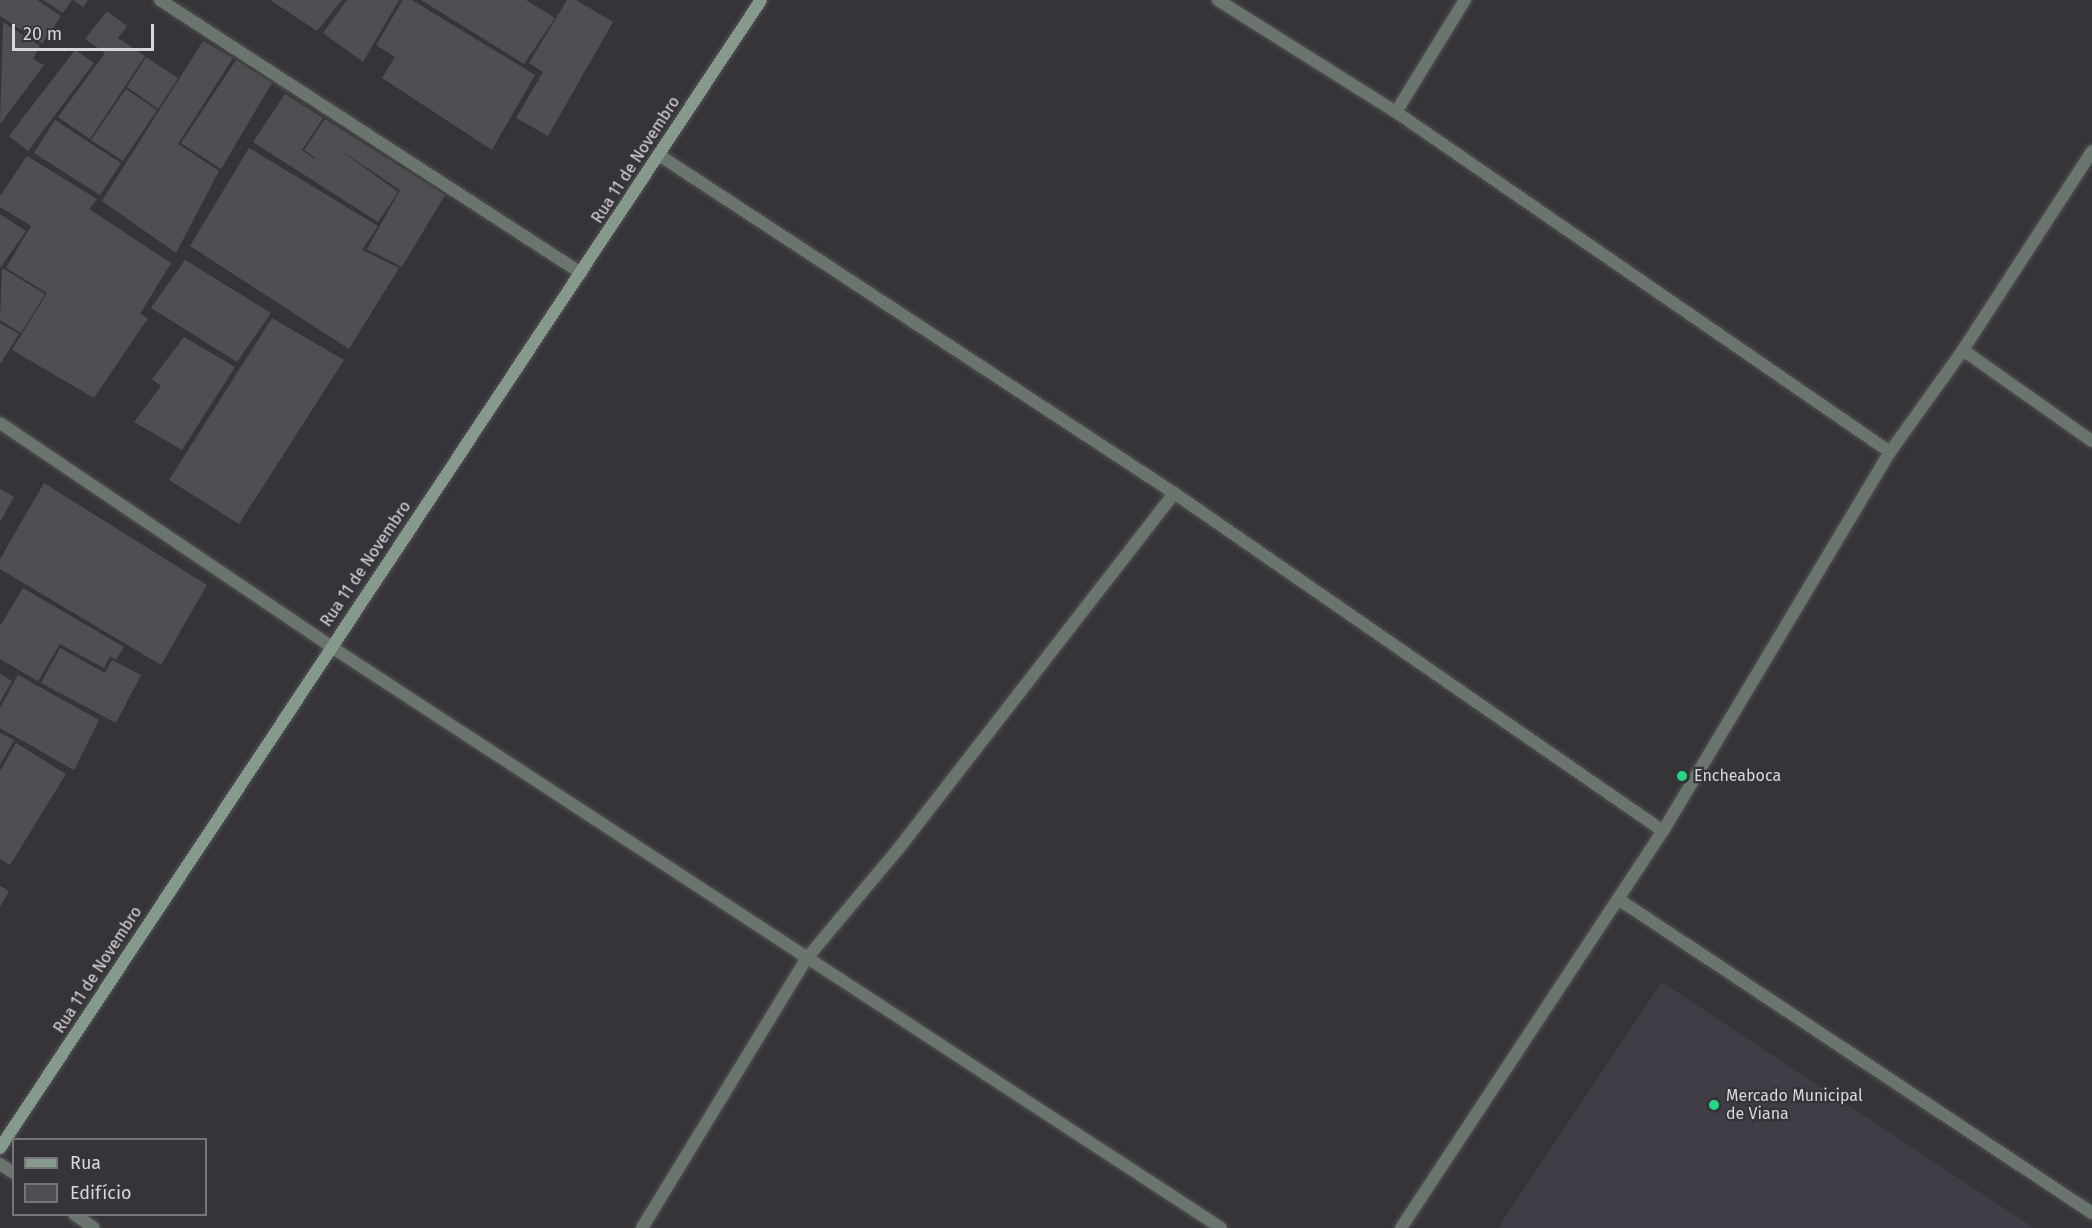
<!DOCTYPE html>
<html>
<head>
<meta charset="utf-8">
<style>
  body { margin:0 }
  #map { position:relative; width:2092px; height:1228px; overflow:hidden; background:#363438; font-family:"Fira Sans",sans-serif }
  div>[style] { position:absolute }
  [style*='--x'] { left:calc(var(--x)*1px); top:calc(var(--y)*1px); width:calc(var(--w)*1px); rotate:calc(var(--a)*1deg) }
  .built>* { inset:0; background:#413d46 }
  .building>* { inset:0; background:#4f4e52 }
  .roads { filter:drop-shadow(0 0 2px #535155) drop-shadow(0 0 2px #535155) }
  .street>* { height:12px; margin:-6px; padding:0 6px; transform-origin:6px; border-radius:6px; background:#69756d }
  .secondary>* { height:12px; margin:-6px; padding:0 6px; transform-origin:6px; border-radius:6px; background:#85998c }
  .dots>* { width:16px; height:16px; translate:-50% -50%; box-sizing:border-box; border:3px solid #363438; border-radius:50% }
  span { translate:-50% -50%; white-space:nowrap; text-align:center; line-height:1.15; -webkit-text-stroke:4.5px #363438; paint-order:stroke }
  .street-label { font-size:16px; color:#d8d7da }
  .poi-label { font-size:16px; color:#d8d7da }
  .left { translate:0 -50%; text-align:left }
  .legend { position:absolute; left:12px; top:1138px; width:195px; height:78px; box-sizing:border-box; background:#363438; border:2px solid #777579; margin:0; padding:8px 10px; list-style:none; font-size:18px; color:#d8d7da }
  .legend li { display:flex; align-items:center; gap:12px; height:30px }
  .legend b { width:30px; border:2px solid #777579 }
  .scale { position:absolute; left:12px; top:24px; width:142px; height:27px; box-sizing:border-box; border:3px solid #d8d7da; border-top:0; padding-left:8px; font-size:18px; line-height:21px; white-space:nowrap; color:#d8d7da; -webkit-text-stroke:4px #363438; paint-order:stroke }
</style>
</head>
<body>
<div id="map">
  <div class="built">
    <i style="clip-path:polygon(1662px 982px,2034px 1228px,1498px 1228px)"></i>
  </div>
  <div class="building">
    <i style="clip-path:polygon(0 0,37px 0,61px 16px,42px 44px,0 16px)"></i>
    <i style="clip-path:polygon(43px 0,72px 0,63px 13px)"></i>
    <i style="clip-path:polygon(73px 0,88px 0,83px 7px)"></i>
    <i style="clip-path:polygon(270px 0,342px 0,317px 31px)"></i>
    <i style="clip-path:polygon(347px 0,399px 0,363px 62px,323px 33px)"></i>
    <i style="clip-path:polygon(403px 0,412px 0,535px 75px,492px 150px,382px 78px,395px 57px,376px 45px)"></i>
    <i style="clip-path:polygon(421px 0,526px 0,555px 18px,524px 64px)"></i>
    <i style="clip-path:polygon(567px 0,576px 0,613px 22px,548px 136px,516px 118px,543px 72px,529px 63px)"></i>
    <i style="clip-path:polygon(107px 11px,127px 26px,118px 38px,145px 56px,90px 139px,58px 117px,105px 53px,85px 39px)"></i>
    <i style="clip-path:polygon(3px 22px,40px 46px,33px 59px,44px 65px,0 124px)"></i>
    <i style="clip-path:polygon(203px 41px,233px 58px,178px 144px,219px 171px,176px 253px,102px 201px)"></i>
    <i style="clip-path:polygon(75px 50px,94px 63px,28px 151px,9px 136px)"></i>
    <i style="clip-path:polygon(146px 57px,178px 78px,158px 109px,127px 87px)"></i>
    <i style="clip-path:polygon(236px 60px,272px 83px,221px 169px,181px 143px)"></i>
    <i style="clip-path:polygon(126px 89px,157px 110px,123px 161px,91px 140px)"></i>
    <i style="clip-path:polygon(285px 94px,323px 118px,302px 150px,314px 159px,312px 162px,326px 141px,315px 158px,304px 150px,325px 119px,445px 195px,402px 267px,367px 249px,400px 190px,336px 147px,398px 192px,378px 222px,253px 142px)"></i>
    <i style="clip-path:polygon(55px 120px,121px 163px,100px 195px,34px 153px)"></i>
    <i style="clip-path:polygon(249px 148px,378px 226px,362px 250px,399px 268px,349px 349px,190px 246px)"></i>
    <i style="clip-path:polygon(27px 156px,97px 199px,89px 209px,171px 263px,140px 314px,148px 318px,94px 398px,12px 350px,47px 293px,6px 268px,31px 226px,0 207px,0 196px)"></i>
    <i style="clip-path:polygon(0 214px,26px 231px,0 268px)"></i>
    <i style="clip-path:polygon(185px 260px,271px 313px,237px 362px,151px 308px)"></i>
    <i style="clip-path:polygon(2px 268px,45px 294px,21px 333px,0 320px)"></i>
    <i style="clip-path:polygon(272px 318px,344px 360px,239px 524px,169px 480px)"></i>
    <i style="clip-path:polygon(0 323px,19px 334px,0 364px)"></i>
    <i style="clip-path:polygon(184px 337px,235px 367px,182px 450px,134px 422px,161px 386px,152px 379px)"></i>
    <i style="clip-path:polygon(44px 483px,207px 585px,161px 665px,0 569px,0 559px)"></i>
    <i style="clip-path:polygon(0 489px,14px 497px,0 522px)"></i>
    <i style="clip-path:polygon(23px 588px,124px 647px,116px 660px,110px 656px,104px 668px,60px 644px,38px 681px,0 659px,0 626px)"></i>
    <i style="clip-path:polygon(60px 648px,105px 673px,112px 660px,141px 675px,116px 723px,41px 683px)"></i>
    <i style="clip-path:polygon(0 674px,12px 681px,0 702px)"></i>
    <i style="clip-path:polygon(18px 675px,99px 720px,74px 770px,0 728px,0 708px)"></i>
    <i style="clip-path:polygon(0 733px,14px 740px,0 765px)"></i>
    <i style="clip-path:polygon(16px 743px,66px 774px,10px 865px,0 859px,0 771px)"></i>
    <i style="clip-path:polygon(0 886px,9px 891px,0 907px)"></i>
  </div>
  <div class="roads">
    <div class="street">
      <i style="--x:160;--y:0;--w:502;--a:32.96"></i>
      <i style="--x:1218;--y:0;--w:210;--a:32.2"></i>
      <i style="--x:1396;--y:112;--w:600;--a:34.54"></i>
      <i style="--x:1396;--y:112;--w:132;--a:-58.4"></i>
      <i style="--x:659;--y:155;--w:616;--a:33.28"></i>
      <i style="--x:1174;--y:493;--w:594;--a:34.65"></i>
      <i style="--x:1963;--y:350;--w:158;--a:35.2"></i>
      <i style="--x:0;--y:423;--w:398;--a:34"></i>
      <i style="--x:330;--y:646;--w:1064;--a:33.15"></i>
      <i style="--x:1618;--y:899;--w:569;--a:33.52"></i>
      <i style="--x:0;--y:1164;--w:17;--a:33"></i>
      <i style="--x:74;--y:1214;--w:24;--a:35"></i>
      <i style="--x:642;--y:1228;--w:316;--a:-58.6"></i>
      <i style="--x:807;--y:958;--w:143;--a:-50.1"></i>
      <i style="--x:899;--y:848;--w:449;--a:-52.2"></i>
      <i style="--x:1401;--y:1228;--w:476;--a:-56.6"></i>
      <i style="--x:1663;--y:831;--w:442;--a:-59.1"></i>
      <i style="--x:1890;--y:452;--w:125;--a:-54.4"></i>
      <i style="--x:1963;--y:350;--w:237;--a:-57"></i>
    </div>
    <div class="secondary">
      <i style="--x:0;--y:1148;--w:1377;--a:-56.46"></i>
    </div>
  </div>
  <div class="dots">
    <i style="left:1682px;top:776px;background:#24d886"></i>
    <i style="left:1714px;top:1105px;background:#24d886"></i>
  </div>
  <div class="street-label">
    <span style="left:636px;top:160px;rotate:-57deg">Rua 11 de Novembro</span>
    <span style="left:366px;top:564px;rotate:-56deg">Rua 11 de Novembro</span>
    <span style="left:98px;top:970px;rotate:-57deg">Rua 11 de Novembro</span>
  </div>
  <div class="poi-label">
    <span class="left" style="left:1694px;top:776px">Encheaboca</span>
    <span class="left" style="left:1726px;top:1105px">Mercado Municipal<br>de Viana</span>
  </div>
  <ul class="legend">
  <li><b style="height:8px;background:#85998c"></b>Rua</li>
  <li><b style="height:16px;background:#4f4e52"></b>Edifício</li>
  </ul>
  <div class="scale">20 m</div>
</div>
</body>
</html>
